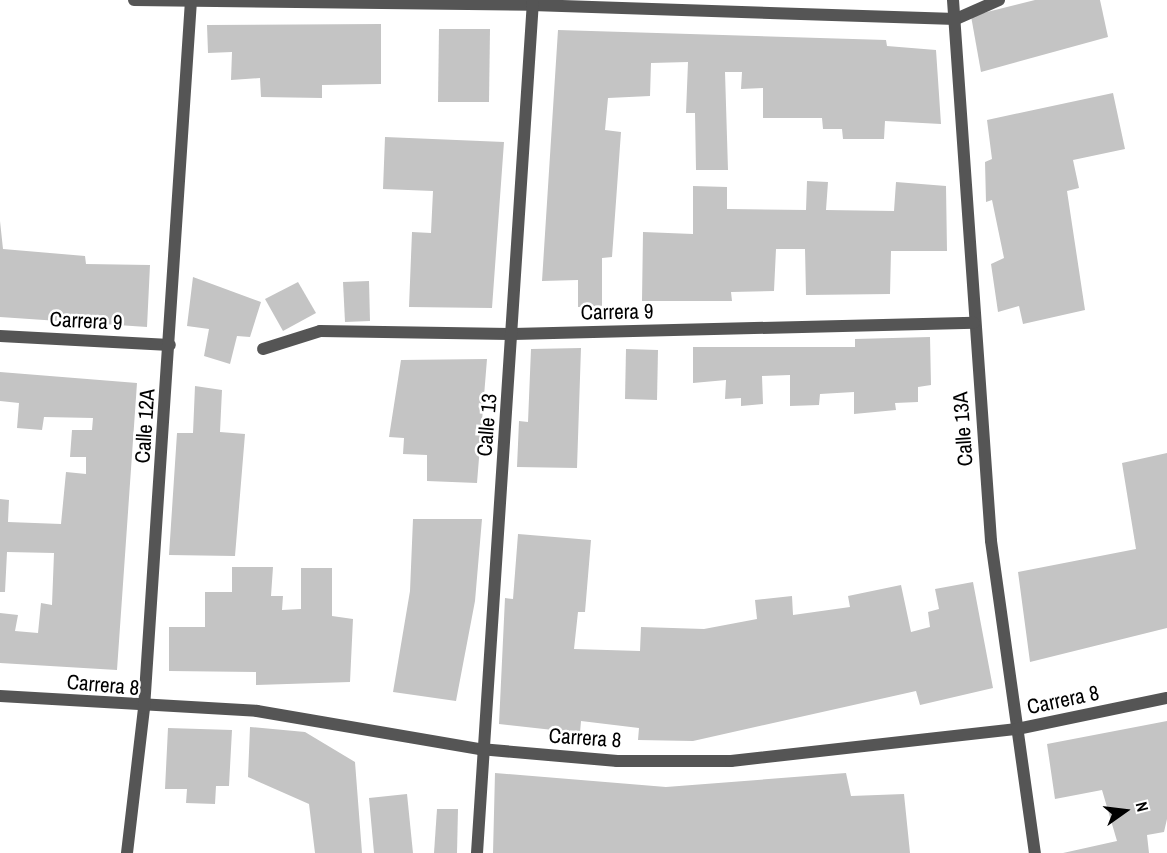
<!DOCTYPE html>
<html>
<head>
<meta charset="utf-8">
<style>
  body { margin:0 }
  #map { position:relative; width:1167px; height:853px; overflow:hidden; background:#fff; font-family:"Archivo Narrow",sans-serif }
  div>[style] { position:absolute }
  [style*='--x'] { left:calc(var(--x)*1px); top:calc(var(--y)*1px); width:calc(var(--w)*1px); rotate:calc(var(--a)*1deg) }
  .building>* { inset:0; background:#c4c4c4 }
  .street>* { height:12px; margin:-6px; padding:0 6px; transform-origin:6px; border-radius:6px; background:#555 }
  span { translate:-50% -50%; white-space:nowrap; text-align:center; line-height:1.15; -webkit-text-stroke:5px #fff; paint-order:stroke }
  .street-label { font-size:21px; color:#000 }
  .north { position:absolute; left:1095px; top:781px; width:60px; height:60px; -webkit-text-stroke:4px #fff; paint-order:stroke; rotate:76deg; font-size:16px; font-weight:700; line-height:24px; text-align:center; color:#000 }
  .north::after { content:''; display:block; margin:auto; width:21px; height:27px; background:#000; clip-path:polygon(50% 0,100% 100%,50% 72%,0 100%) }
</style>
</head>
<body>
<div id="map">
  <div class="building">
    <i style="clip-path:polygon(1035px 0,1100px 0,1108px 37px,981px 72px,971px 16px)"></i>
    <i style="clip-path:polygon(381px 24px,381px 84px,322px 85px,322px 98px,261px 97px,260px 78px,231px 80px,232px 52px,208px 53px,207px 25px)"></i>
    <i style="clip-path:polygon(439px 29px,490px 29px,489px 102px,438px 102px)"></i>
    <i style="clip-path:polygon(558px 30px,886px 40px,887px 46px,936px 50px,941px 124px,885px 121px,884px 139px,843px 139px,842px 129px,823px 129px,822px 118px,763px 118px,763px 88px,741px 89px,742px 72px,725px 72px,728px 170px,696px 170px,695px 113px,686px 113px,688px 62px,651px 63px,650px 96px,608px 98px,605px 130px,621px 132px,612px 257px,602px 258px,602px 306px,578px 307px,578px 280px,542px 281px)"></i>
    <i style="clip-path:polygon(1113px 93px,1125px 149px,1073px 160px,1079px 188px,1067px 191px,1085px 310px,1023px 324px,1019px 306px,998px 312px,991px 264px,1004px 258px,992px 200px,986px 202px,985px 162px,992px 159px,987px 120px)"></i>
    <i style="clip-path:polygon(385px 137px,504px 142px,492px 308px,409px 307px,412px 232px,431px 233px,433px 191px,383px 189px)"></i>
    <i style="clip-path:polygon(807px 181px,828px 182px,826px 210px,894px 211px,896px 182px,946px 186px,947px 251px,891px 251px,890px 294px,806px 295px,805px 249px,776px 249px,774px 291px,731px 292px,732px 301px,642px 301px,643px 232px,693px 234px,693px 186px,727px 187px,727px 209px,806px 210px)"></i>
    <i style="clip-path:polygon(0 221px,3px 249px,85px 256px,86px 264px,150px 265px,147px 327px,0 317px)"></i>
    <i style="clip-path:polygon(193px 277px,261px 302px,250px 337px,237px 336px,230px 364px,204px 356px,209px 329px,187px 326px)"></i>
    <i style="clip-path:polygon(369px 281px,370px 321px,345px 322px,343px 282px)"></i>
    <i style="clip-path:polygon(298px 282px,316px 313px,283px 331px,265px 299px)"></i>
    <i style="clip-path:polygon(930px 337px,931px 385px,918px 387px,918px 402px,895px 403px,896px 410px,854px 414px,854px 392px,820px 394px,819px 405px,790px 406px,790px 375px,762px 376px,763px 404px,741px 406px,741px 398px,725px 399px,726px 380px,693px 383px,693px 347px,855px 347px,855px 339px)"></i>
    <i style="clip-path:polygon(581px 348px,577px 468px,517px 467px,519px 421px,528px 422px,531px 349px)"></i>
    <i style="clip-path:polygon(626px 349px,658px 350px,657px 400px,625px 399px)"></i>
    <i style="clip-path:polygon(487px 359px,477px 483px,427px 481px,427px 455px,403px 454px,404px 438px,389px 437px,401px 360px)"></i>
    <i style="clip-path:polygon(0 372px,137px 383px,117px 670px,0 663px,0 613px,18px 615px,15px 631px,38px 633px,41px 603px,52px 605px,54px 553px,7px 552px,5px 592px,0 592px,0 499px,9px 500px,8px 522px,61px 524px,66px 472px,86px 474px,86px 457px,70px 457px,72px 430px,92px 430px,93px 418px,44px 417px,42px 430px,17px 428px,19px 403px,0 401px)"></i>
    <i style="clip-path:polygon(195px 386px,222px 390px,220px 432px,245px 434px,235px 556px,169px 555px,177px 433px,193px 433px)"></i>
    <i style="clip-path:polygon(1167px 453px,1167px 628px,1030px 662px,1018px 572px,1136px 549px,1122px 463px)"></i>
    <i style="clip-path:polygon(413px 519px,482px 519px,475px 601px,456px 701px,393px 692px,410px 591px)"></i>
    <i style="clip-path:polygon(518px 534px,591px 540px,585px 612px,578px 612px,574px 649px,640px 651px,641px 627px,704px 629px,757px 619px,755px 600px,792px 596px,793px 615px,850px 607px,848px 596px,901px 585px,911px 632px,930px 627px,928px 612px,939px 609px,935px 589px,973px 582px,993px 688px,920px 705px,916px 691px,693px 741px,638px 740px,639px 728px,581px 721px,580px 733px,499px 724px,505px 598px,513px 599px)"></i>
    <i style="clip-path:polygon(232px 567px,273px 567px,271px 596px,283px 596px,282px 610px,301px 609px,301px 568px,332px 568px,332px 616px,353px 619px,350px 682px,256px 685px,256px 672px,169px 671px,169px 627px,205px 627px,205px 592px,232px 592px)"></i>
    <i style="clip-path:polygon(1167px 721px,1167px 819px,1164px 832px,1147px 835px,1149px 853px,1063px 853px,1117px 841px,1102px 790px,1055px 799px,1047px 744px)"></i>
    <i style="clip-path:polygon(250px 727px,305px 732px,355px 762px,362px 853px,315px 853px,309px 804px,248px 777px)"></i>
    <i style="clip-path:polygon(168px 728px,232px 730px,229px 786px,216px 786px,215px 804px,186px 803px,187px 789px,165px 789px)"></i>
    <i style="clip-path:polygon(495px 773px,666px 787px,846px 773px,851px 796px,904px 794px,910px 853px,493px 853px)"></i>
    <i style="clip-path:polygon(407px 794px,413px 853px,374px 853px,369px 798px)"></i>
    <i style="clip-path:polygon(437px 809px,458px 809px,457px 853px,434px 853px)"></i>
  </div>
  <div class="street">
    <i style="--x:134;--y:0;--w:398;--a:0.7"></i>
    <i style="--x:532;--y:5;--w:424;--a:1.9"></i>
    <i style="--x:956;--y:19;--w:47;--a:-23.8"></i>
    <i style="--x:953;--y:0;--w:542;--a:85.98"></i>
    <i style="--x:991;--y:541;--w:315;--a:82"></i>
    <i style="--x:0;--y:336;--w:170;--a:3"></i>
    <i style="--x:263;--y:349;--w:60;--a:-17.5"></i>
    <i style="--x:320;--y:331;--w:193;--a:0.9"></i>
    <i style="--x:513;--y:334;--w:461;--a:-1.4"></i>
    <i style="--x:0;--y:696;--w:257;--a:3.3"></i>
    <i style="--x:257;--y:711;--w:226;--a:9.7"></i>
    <i style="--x:480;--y:749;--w:138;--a:5"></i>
    <i style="--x:617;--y:761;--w:114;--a:0"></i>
    <i style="--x:731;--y:761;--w:288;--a:-6.4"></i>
    <i style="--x:1017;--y:729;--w:153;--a:-11.7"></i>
    <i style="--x:127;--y:853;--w:146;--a:-83.3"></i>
    <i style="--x:144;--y:708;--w:710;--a:-86.2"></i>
    <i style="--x:477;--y:853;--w:855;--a:-86.24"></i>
  </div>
  <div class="street-label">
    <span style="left:617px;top:312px;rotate:-1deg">Carrera 9</span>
    <span style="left:86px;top:321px;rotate:3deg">Carrera 9</span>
    <span style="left:487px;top:425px;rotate:-85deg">Calle 13</span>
    <span style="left:145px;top:426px;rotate:-86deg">Calle 12A</span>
    <span style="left:963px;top:429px;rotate:-94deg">Calle 13A</span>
    <span style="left:103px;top:685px;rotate:5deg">Carrera 8</span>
    <span style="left:1063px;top:700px;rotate:-12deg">Carrera 8</span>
    <span style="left:585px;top:738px;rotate:4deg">Carrera 8</span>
  </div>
  <div class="north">N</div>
</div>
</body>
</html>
